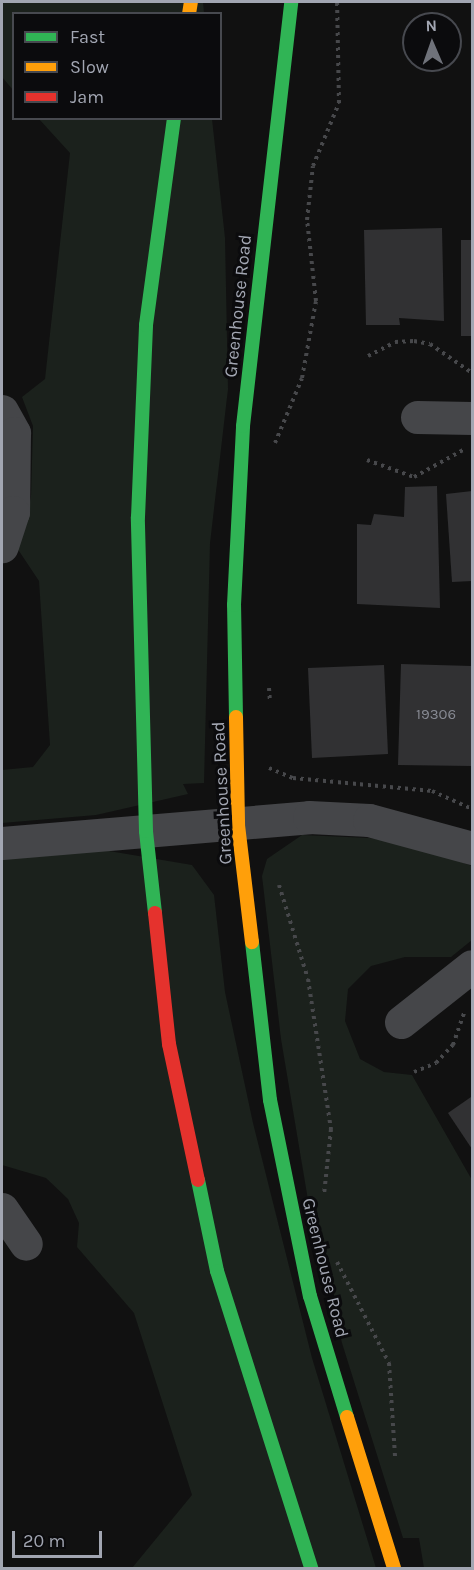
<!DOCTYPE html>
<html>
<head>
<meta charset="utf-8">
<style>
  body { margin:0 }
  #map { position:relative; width:474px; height:1570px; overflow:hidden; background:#111; font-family:Karla,sans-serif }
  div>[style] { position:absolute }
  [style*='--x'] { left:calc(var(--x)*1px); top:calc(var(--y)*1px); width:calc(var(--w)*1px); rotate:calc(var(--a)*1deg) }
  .green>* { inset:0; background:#1b211c }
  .building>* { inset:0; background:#313133 }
  .path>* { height:4px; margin-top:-2px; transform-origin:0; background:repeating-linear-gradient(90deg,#47484b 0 3px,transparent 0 7.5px) }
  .street>* { height:33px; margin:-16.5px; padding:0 16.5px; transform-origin:16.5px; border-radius:16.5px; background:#454649 }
  .fast>* { height:14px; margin:-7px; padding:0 7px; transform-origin:7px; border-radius:7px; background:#30b455 }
  .slow>* { height:14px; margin:-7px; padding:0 7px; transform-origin:7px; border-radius:7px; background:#ff9f0a }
  .jam>* { height:14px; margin:-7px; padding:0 7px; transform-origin:7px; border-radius:7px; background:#e5322d }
  span { translate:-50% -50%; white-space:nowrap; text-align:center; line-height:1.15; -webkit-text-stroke:6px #0b0b0d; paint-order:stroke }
  .number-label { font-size:15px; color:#868992 }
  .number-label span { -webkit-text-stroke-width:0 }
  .street-label { font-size:18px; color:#a2a6b2 }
  .frame { position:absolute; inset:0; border:3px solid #a2a6b2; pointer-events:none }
  .legend { position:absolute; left:12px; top:12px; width:210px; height:108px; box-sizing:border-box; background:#0b0b0d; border:2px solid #47494f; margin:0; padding:8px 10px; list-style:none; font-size:18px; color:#a2a6b2 }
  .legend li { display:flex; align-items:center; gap:12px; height:30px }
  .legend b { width:30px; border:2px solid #47494f }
  .north { position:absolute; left:402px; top:12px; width:60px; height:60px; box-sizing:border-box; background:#0b0b0d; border:2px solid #47494f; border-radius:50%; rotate:358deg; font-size:16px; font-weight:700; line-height:24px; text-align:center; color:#a2a6b2 }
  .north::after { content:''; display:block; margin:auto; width:21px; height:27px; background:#6f727a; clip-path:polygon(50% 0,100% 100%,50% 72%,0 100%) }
  .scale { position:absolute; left:12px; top:1531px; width:90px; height:27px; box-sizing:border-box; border:3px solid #a2a6b2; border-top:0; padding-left:8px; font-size:18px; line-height:21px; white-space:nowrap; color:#a2a6b2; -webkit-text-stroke:4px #0b0b0d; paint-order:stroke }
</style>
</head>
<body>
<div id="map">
  <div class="green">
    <i style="clip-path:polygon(2px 2px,203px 2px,204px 13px,14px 14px,13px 90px,2px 77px)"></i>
    <i style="clip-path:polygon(39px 119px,212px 119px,225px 238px,228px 389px,210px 543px,204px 783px,183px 784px,188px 794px,96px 815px,2px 823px,2px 770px,33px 767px,50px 745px,39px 581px,15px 545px,26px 526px,31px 496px,33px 426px,22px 397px,45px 379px,70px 153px)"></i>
    <i style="clip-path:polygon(302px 835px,370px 838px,426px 849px,472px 866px,472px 940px,451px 957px,405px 957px,371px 966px,348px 989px,345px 1021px,360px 1059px,384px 1072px,412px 1075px,472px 1180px,472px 1568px,424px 1568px,419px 1538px,403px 1538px,342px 1343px,308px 1200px,281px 1039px,262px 876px,267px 859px)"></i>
    <i style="clip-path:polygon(103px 850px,192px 865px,214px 895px,225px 992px,253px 1123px,312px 1358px,376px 1568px,132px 1568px,192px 1495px,134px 1313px,77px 1247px,79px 1223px,68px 1199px,46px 1178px,2px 1165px,2px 857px)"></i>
  </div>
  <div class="building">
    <i style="clip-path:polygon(442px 228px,444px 321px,399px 318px,400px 325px,366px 325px,364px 230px)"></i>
    <i style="clip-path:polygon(461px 240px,472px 240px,472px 336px,461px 336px)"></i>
    <i style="clip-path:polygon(437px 486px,440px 608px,357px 604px,357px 524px,371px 525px,374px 514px,404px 517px,405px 487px)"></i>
    <i style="clip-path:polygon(472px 491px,472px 581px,452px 582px,446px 494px)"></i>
    <i style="clip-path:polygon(401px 664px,472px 666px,472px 766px,398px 765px)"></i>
    <i style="clip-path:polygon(384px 665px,388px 754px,312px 758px,308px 668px)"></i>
    <i style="clip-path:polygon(471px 1097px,472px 1100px,472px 1149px,448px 1113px)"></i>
  </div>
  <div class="path">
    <i style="--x:368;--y:356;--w:30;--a:-27"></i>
    <i style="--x:395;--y:342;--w:19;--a:-3"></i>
    <i style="--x:414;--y:341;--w:16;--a:11"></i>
    <i style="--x:430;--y:344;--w:51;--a:34.6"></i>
    <i style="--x:275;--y:443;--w:70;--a:-67.4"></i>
    <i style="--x:302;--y:378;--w:78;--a:-79.7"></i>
    <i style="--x:316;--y:301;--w:81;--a:-96.3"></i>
    <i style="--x:307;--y:220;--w:54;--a:-83.7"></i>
    <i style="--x:313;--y:166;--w:68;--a:-67.6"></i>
    <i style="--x:339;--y:103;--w:101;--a:-91.1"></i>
    <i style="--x:367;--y:460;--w:50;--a:19.9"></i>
    <i style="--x:414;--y:477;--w:56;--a:-28.9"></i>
    <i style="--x:269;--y:688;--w:15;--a:86"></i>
    <i style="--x:269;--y:768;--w:26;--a:23"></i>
    <i style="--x:293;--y:778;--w:140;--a:5.3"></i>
    <i style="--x:432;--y:791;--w:44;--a:24.2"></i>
    <i style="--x:279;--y:885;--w:98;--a:72.9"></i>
    <i style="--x:308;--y:979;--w:152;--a:81.3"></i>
    <i style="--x:331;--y:1129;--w:65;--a:96.1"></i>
    <i style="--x:414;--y:1072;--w:24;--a:-22"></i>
    <i style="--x:436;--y:1063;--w:25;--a:-47"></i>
    <i style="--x:453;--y:1045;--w:34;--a:-71"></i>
    <i style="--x:337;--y:1262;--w:114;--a:62.8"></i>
    <i style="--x:389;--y:1363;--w:94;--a:86.3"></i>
  </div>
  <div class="street">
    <i style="--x:2;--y:411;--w:25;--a:61"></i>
    <i style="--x:14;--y:433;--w:79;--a:90.7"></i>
    <i style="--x:13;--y:512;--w:36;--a:108"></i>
    <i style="--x:417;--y:417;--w:55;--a:1"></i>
    <i style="--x:2;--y:843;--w:308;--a:-4.8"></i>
    <i style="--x:309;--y:817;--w:60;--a:2.9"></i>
    <i style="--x:369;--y:820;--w:107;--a:15.2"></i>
    <i style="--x:401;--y:1022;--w:90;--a:-38.3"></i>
    <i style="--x:2;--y:1209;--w:42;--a:55.6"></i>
  </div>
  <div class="fast">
    <i style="--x:236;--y:717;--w:112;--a:-91"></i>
    <i style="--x:234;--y:605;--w:179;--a:-87.1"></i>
    <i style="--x:243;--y:426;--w:427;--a:-83.5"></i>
    <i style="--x:155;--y:913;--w:82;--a:-96.3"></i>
    <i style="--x:146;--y:831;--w:314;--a:-91.5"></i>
    <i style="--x:138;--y:517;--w:192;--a:-87.6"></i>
    <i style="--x:146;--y:325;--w:209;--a:-82.3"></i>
    <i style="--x:252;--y:942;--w:159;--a:83.5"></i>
    <i style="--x:270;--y:1100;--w:200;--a:78.5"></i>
    <i style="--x:310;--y:1296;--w:127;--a:73"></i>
    <i style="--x:198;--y:1180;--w:93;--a:78.2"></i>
    <i style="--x:217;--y:1271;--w:312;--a:72.4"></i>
  </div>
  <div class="slow">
    <i style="--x:189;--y:14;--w:12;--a:-81"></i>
    <i style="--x:236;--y:717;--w:108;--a:88.9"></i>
    <i style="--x:238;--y:825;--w:118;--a:83.2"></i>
    <i style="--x:347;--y:1417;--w:158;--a:72.7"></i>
  </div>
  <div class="jam">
    <i style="--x:155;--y:913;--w:132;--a:83.9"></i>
    <i style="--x:169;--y:1044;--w:139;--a:78"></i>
  </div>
  <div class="number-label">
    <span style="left:436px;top:715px">19306</span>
  </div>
  <div class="street-label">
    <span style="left:238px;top:306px;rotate:-84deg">Greenhouse Road</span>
    <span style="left:222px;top:793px;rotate:-93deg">Greenhouse Road</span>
    <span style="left:325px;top:1268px;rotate:76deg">Greenhouse Road</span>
  </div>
  <div class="frame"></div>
  <ul class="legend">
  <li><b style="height:8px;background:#30b455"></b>Fast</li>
  <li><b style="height:8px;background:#ff9f0a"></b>Slow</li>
  <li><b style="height:8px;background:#e5322d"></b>Jam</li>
  </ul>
  <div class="north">N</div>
  <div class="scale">20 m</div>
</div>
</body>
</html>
